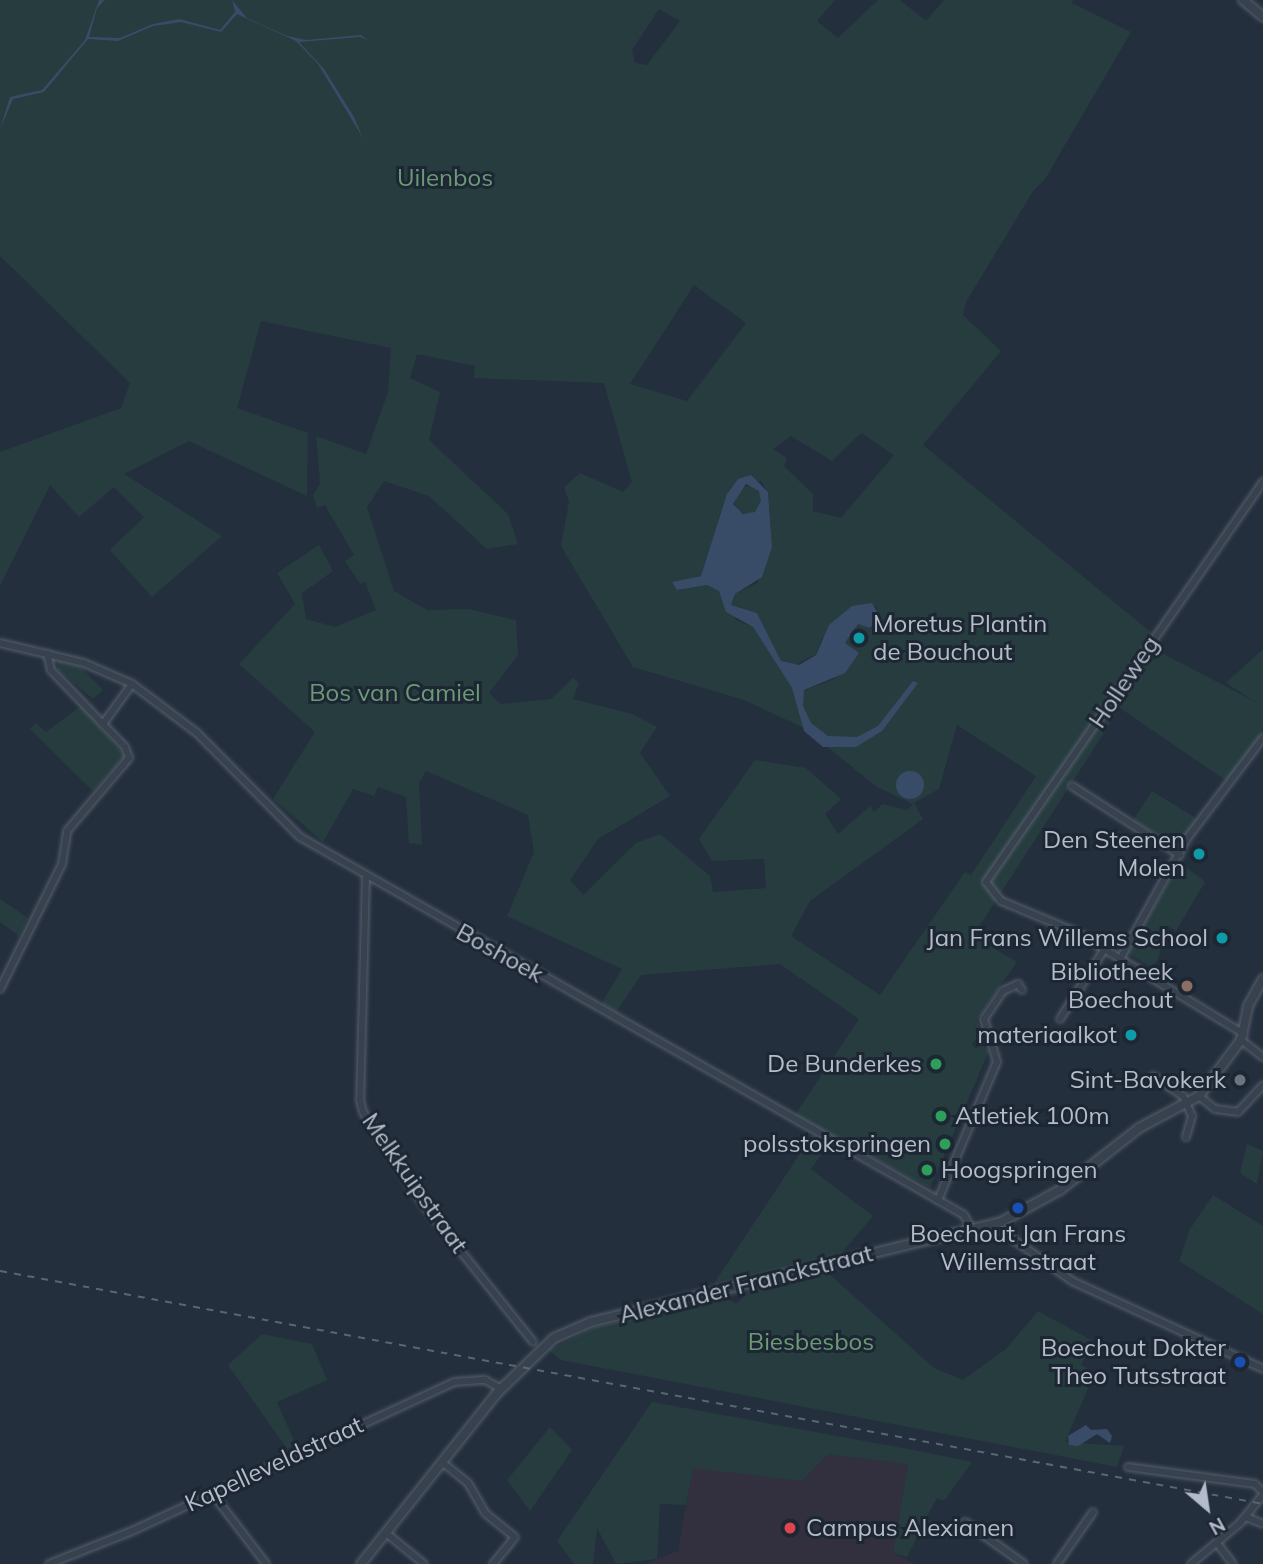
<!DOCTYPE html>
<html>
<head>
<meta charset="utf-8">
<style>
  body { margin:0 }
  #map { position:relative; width:1263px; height:1564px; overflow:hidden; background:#242f3e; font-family:Mulish,sans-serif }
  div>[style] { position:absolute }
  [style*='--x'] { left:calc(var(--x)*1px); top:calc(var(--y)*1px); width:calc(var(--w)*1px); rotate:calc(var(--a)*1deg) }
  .medical>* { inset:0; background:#32303f }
  .green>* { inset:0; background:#263c3f }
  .round { border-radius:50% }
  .water>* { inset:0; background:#394c67 }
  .roads { filter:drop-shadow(0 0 2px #565f6c) drop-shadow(0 0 2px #565f6c) }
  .minor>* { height:6px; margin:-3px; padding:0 3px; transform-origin:3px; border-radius:3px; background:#38414e }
  .tertiary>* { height:8px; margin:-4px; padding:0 4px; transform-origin:4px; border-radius:4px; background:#38414e }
  .rail>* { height:2px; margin-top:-1px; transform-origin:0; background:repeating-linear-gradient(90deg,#5a6575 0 7px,transparent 0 14px) }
  .dots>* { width:19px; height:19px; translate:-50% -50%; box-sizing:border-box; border:4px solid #1d2633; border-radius:50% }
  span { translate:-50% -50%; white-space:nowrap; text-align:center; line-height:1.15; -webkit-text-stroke:6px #1d2633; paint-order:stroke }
  .park-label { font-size:24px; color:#6b9a76 }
  .poi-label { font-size:24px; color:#b4bcc9 }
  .left { translate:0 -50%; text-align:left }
  .right { translate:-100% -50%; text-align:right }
  .street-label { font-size:24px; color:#b4bcc9 }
  .north { position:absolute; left:1172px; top:1473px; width:70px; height:70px; -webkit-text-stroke:5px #1d2633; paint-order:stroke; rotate:151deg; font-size:19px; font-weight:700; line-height:28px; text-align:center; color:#b4bcc9 }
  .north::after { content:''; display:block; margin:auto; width:24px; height:32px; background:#b4bcc9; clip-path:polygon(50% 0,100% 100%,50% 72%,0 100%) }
</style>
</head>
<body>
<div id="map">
  <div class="medical">
    <i style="clip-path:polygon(828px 1454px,908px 1464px,893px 1553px,916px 1564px,645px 1564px,678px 1551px,693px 1467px,802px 1481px)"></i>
  </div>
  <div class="green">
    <i style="clip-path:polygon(evenodd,0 0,835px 0,817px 21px,838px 38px,878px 0,900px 0,926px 21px,944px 0,1073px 0,1072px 3px,1131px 32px,1045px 179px,1033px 191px,966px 302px,963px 315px,1001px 351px,923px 445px,1153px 634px,1146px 645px,1256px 702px,1226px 683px,1263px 649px,1263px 738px,1228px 782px,1120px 708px,973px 936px,1017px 962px,977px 1019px,981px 1034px,972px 1043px,975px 1049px,982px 1045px,989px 1051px,930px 1188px,795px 1115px,859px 1019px,780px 964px,641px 975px,616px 1012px,602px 1003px,622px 969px,507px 916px,534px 852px,528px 815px,426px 771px,419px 783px,422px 845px,409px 843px,406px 797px,378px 787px,374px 796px,353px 789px,323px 842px,273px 799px,315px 732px,239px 664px,295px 604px,277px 573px,319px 545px,333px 571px,302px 593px,306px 619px,335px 627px,376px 610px,365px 582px,360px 584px,345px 561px,354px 555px,325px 505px,317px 508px,313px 495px,320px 484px,316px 436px,366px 454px,388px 392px,391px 348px,261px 321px,237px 408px,308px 433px,307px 496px,189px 441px,124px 474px,222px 536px,152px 597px,110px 550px,144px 517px,114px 487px,79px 517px,50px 485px,0 586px,0 452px,121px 408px,130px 383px,0 256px,0 0,659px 9px,680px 21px,647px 65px,635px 63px,632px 50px,659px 9px,0 0,694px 285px,746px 323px,687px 401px,630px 384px,694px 285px,0 0,417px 354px,475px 366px,474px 378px,604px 383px,632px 482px,623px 492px,580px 473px,564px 487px,569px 502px,561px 546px,633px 667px,744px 700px,804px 728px,877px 787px,913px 804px,907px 810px,883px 804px,874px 812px,870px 806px,838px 834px,825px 814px,841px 799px,806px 768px,755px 760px,699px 839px,712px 861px,764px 859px,766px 888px,713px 892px,710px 876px,660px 834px,636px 843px,583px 895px,570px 880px,598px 839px,670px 796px,640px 753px,657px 727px,632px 714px,573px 699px,579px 683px,573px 678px,551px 699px,501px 704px,489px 693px,518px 655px,516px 620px,468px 609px,427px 610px,394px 591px,367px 507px,384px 481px,429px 496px,487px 549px,518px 544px,508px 514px,429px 440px,440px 392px,410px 378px,417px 354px,0 0,861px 433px,894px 455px,841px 518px,813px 511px,813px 494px,784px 466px,787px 458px,773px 449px,791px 436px,832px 461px,861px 433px,0 0,761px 481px,768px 492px,772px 547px,757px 583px,735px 594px,731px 605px,757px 613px,781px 661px,793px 666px,816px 654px,822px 638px,876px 606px,880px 617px,870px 628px,858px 624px,845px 643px,859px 654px,834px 679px,805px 690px,792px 688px,753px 627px,736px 620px,719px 591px,707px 585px,678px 590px,672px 582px,701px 576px,731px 487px,761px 481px,0 0,957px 725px,1036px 776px,971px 875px,965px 872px,880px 995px,791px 936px,810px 901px,923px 819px,914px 803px,939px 789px,957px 725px)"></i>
    <i class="round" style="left:734px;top:486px;width:28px;height:28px"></i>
    <i style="clip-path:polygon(58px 660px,81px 667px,103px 690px,93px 699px,58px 670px)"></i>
    <i style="clip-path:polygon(81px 706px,125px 756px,93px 791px,30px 729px,36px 723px,46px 732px)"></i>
    <i style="clip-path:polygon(1152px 791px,1199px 820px,1180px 848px,1133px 820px)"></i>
    <i style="clip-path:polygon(1180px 862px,1205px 882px,1176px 931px,1167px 926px,1157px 962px,1150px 966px,1127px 953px)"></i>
    <i style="clip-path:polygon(0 899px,28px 918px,19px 936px,0 922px)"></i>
    <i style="clip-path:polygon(813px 1134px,829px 1144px,811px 1169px,873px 1216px,839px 1256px,713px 1285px)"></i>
    <i style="clip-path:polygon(1247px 1144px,1263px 1151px,1257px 1184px,1240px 1173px)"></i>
    <i style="clip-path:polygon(1213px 1195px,1263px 1226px,1263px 1314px,1179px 1261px,1190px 1229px)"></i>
    <i style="clip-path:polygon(827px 1272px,934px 1368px,963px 1380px,1006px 1349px,1038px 1311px,1093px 1341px,1081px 1365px,1095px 1372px,1065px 1442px,1124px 1446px,1117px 1467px,561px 1360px,549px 1350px,595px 1327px,725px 1297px,736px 1304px,748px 1292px)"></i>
    <i style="clip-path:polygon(262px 1334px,312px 1344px,327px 1380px,277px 1402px,296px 1445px,287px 1449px,228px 1365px)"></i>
    <i style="clip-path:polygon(652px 1402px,919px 1451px,972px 1462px,944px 1501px,937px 1498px,926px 1518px,939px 1526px,934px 1537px,921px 1530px,907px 1557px,893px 1553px,908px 1464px,828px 1454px,802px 1481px,693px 1468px,686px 1505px,660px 1504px,657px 1559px,616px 1564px,597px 1528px,593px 1564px,574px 1564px,557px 1541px)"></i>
    <i style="clip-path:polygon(550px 1427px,572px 1450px,530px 1511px,507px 1480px)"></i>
  </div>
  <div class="water">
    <i style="clip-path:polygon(99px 0,105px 0,97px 8px,89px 37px,120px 38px,153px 24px,179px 19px,220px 30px,235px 12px,232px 0,247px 18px,287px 36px,306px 40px,361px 35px,368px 40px,360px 37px,299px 42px,324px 69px,354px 117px,363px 138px,318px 64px,296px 41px,237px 14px,221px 32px,181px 22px,153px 26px,118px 41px,88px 39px,44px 92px,13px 99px,0 129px,10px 97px,42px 90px,85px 40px)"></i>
    <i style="clip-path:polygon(evenodd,751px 475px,768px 492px,772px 547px,762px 577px,735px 594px,731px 605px,757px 613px,781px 661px,799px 665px,816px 655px,829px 625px,852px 606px,872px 603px,880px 617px,870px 628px,858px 624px,845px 643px,859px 653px,845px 673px,804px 690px,803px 706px,811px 723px,828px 736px,857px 737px,878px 726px,913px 681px,918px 683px,882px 731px,856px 747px,823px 747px,804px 731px,792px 688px,753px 627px,726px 612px,719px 591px,707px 585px,677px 590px,672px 582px,701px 576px,727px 494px,738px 479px,751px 475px,746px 484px,759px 491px,761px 501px,755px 512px,743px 514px,733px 504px,746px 484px)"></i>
    <i class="round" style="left:896px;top:771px;width:28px;height:28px"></i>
    <i style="clip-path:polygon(1086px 1425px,1091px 1430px,1107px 1429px,1112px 1436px,1110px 1443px,1097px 1434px,1078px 1446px,1069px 1445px,1068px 1436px)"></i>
  </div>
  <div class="roads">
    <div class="minor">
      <i style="--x:0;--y:643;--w:86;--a:13.4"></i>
      <i style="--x:84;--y:663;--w:52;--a:23.6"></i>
      <i style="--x:132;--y:684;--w:81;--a:37"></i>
      <i style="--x:197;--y:733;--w:146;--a:45.3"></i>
      <i style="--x:300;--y:837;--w:764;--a:29.65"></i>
      <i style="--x:964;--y:1215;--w:17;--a:62"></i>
      <i style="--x:103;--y:724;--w:49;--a:-54.1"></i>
      <i style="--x:1072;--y:786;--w:128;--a:32.6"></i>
      <i style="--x:366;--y:876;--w:224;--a:91.5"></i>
      <i style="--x:360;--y:1100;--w:12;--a:76"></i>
      <i style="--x:363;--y:1112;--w:110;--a:56.9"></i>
      <i style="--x:423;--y:1204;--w:176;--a:51.4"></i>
      <i style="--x:1120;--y:959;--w:140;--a:-60.9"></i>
      <i style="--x:1188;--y:837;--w:124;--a:-52.9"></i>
      <i style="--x:0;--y:989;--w:140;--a:-63.6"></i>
      <i style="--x:62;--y:864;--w:33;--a:-81"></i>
      <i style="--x:67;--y:831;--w:96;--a:-49.7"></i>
      <i style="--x:129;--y:758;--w:12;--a:-110"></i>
      <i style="--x:125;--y:747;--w:107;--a:-133.9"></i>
      <i style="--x:51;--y:670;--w:17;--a:-103"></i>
      <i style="--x:1060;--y:1019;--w:82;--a:-57.5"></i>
      <i style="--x:1244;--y:1034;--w:194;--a:-148.7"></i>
      <i style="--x:1078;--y:933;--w:83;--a:-157.4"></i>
      <i style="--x:1001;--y:901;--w:24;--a:-128"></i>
      <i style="--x:986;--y:882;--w:487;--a:-55.3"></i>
      <i style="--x:1241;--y:1040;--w:28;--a:38"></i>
      <i style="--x:1153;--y:1076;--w:36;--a:34"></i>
      <i style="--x:1183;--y:1096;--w:22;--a:66"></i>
      <i style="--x:1192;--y:1116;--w:22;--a:106"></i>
      <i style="--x:1199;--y:1096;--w:21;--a:39"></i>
      <i style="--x:1215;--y:1109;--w:23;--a:7"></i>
      <i style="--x:1238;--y:1112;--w:37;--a:-47"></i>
      <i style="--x:938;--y:1200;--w:150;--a:-66.9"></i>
      <i style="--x:997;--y:1062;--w:45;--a:-106.8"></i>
      <i style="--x:984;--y:1019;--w:34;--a:-56"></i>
      <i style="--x:1003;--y:991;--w:17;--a:-25"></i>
      <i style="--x:1018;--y:984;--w:7;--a:56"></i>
      <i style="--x:993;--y:1225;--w:97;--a:35.3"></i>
      <i style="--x:1072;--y:1281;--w:210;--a:24.7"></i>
      <i style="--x:442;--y:1462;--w:33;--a:39"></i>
      <i style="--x:468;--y:1483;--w:34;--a:60"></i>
      <i style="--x:485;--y:1513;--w:38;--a:39"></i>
      <i style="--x:515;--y:1537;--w:35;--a:129"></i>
      <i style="--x:1128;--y:1467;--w:128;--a:7.6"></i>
      <i style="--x:1255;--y:1484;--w:11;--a:45"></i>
      <i style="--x:212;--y:1493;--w:89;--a:52.7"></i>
      <i style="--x:1246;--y:1517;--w:18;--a:22"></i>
      <i style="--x:965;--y:1522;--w:72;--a:35.4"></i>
      <i style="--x:386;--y:1533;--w:49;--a:39.2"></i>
      <i style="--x:1217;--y:1543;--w:26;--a:53"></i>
      <i style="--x:49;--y:1564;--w:89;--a:-21.7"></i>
      <i style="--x:132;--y:1531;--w:355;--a:-24.8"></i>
      <i style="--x:454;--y:1382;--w:31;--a:-4"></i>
      <i style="--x:485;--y:1380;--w:18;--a:29"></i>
      <i style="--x:1057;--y:1564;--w:63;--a:-55.3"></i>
      <i style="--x:1191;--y:1564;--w:64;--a:-39.9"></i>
      <i style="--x:1240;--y:1523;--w:36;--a:-51"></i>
    </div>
    <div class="tertiary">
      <i style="--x:1243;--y:0;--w:26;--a:40"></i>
      <i style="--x:361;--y:1564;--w:218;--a:-51.5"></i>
      <i style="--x:497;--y:1393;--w:79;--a:-44"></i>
      <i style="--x:554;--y:1338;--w:40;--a:-23.4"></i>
      <i style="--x:591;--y:1322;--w:422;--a:-13.7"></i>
      <i style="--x:1001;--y:1222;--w:67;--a:-28.5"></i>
      <i style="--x:1060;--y:1190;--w:100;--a:-38.1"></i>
      <i style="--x:1139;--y:1128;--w:68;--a:-28.1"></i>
      <i style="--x:1199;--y:1096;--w:70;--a:-53.1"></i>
      <i style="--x:1241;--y:1040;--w:35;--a:-78"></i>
      <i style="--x:1248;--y:1006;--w:31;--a:-61"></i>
    </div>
  </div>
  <div class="rail">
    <i style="--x:0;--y:1271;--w:1284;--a:10.45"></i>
  </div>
  <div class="dots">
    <i style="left:859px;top:638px;background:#0f9aa8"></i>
    <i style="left:1199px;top:854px;background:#0f9aa8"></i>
    <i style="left:1222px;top:938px;background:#0f9aa8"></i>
    <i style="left:1187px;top:986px;background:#8d6e63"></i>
    <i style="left:1131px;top:1035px;background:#0f9aa8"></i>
    <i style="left:936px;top:1064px;background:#2e9e5b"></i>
    <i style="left:1240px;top:1080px;background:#6b7280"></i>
    <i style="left:941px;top:1116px;background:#2e9e5b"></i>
    <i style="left:945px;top:1144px;background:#2e9e5b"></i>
    <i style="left:927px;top:1170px;background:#2e9e5b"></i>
    <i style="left:1018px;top:1208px;background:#1a4fb4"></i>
    <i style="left:1240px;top:1362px;background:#1a4fb4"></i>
    <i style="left:790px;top:1528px;background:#e0444e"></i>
  </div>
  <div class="park-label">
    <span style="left:445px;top:178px">Uilenbos</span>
    <span style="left:395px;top:693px">Bos van Camiel</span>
    <span style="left:811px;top:1342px">Biesbesbos</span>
  </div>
  <div class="poi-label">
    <span class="left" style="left:873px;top:638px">Moretus Plantin<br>de Bouchout</span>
    <span class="right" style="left:1185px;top:854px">Den Steenen<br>Molen</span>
    <span class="right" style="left:1208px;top:938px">Jan Frans Willems School</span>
    <span class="right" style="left:1173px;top:986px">Bibliotheek<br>Boechout</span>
    <span class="right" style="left:1117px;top:1035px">materiaalkot</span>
    <span class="right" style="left:922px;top:1064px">De Bunderkes</span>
    <span class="right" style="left:1226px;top:1080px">Sint-Bavokerk</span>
    <span class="left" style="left:955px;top:1116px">Atletiek 100m</span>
    <span class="right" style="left:931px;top:1144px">polsstokspringen</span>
    <span class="left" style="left:941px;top:1170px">Hoogspringen</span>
    <span style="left:1018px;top:1248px">Boechout Jan Frans<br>Willemsstraat</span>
    <span class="right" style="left:1226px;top:1362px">Boechout Dokter<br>Theo Tutsstraat</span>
    <span class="left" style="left:806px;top:1528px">Campus Alexianen</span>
  </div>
  <div class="street-label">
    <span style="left:1124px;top:682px;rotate:-56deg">Holleweg</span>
    <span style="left:500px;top:953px;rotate:29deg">Boshoek</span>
    <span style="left:415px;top:1183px;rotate:55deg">Melkkuipstraat</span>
    <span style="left:746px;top:1284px;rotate:-14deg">Alexander Franckstraat</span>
    <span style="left:274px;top:1464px;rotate:-25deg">Kapelleveldstraat</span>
  </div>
  <div class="north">N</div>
</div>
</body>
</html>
